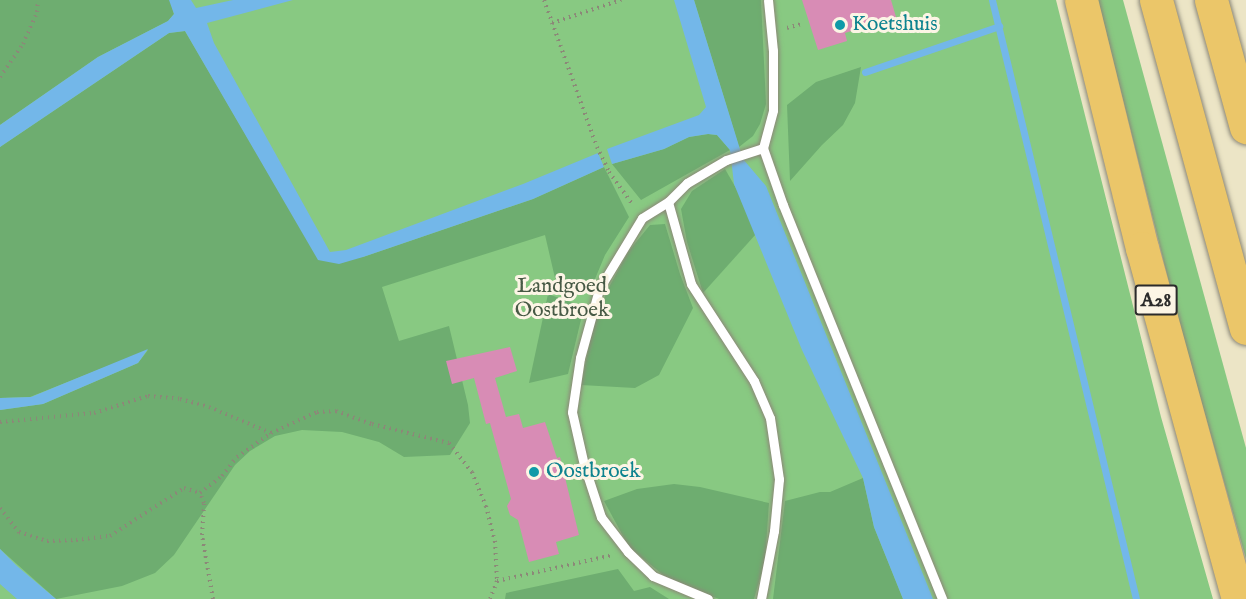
<!DOCTYPE html>
<html>
<head>
<meta charset="utf-8">
<style>
  body { margin:0 }
  #map { position:relative; width:1246px; height:599px; overflow:hidden; background:#ece5c6; font-family:"IM FELL English",serif }
  div>[style] { position:absolute }
  [style*='--x'] { left:calc(var(--x)*1px); top:calc(var(--y)*1px); width:calc(var(--w)*1px); rotate:calc(var(--a)*1deg) }
  .green>* { inset:0; background:#88c982 }
  .forest>* { inset:0; background:#6ead70 }
  .water>* { inset:0; background:#73b7e9 }
  .stream>* { height:7px; margin:-3.5px; padding:0 3.5px; transform-origin:3.5px; border-radius:3.5px; background:#73b7e9 }
  .building>* { inset:0; background:#d88cb5 }
  .path>* { height:4px; margin-top:-2px; transform-origin:0; background:repeating-linear-gradient(90deg,#8c8878 0 1.5px,transparent 0 6px) }
  .roads { filter:drop-shadow(0 0 2px #8c8878) drop-shadow(0 0 2px #8c8878) }
  .lane>* { height:9px; margin:-4.5px; padding:0 4.5px; transform-origin:4.5px; border-radius:4.5px; background:#fff }
  .highway>* { height:33px; margin:-16.5px; padding:0 16.5px; transform-origin:16.5px; border-radius:16.5px; background:#ebc669 }
  .dots>* { width:16px; height:16px; translate:-50% -50%; box-sizing:border-box; border:3px solid #fcf5e5; border-radius:50% }
  span { translate:-50% -50%; white-space:nowrap; text-align:center; line-height:1.15; -webkit-text-stroke:6px #fcf5e5; paint-order:stroke }
  .shield-label span { padding:2px 4px; background:#fcf5e5; border:2px solid; border-radius:4px; -webkit-text-stroke-width:0 }
  .shield-label { font-size:20px; color:#2b2b2b; font-weight:700 }
  .culture-label { font-size:21px; color:#0d838f }
  .left { translate:0 -50%; text-align:left }
  .park-label { font-size:21px; color:#475a45 }
</style>
</head>
<body>
<div id="map">
  <div class="green">
    <i style="clip-path:polygon(0 0,1056px 0,1161px 417px,1213px 599px,0 599px)"></i>
    <i style="clip-path:polygon(1098px 0,1123px 0,1246px 448px,1246px 559px,1180px 326px)"></i>
  </div>
  <div class="forest">
    <i style="clip-path:polygon(0 0,170px 0,174px 14px,168px 21px,98px 57px,0 125px)"></i>
    <i style="clip-path:polygon(694px 0,761px 0,766px 104px,760px 124px,753px 136px,739px 147px)"></i>
    <i style="clip-path:polygon(185px 31px,319px 260px,363px 257px,533px 199px,604px 167px,629px 217px,605px 255px,590px 291px,558px 291px,545px 235px,382px 287px,399px 341px,449px 326px,468px 405px,470px 423px,450px 455px,404px 457px,379px 442px,342px 432px,302px 430px,275px 436px,250px 451px,235px 465px,174px 555px,155px 573px,122px 586px,56px 599px,0 549px,0 410px,43px 404px,138px 363px,148px 350px,30px 397px,0 398px,0 147px,169px 33px)"></i>
    <i style="clip-path:polygon(861px 67px,855px 103px,843px 125px,822px 145px,790px 181px,787px 105px,816px 82px)"></i>
    <i style="clip-path:polygon(708px 134px,717px 135px,730px 150px,641px 200px,612px 164px,664px 149px,689px 137px)"></i>
    <i style="clip-path:polygon(725px 169px,744px 202px,756px 234px,703px 293px,687px 242px,681px 209px,692px 191px)"></i>
    <i style="clip-path:polygon(665px 224px,680px 274px,693px 308px,659px 375px,635px 388px,581px 385px,593px 326px,608px 289px,628px 252px,650px 225px)"></i>
    <i style="clip-path:polygon(548px 294px,584px 307px,568px 374px,529px 383px)"></i>
    <i style="clip-path:polygon(863px 478px,874px 527px,903px 599px,773px 599px,785px 501px,820px 492px,830px 492px)"></i>
    <i style="clip-path:polygon(674px 484px,700px 487px,769px 503px,765px 561px,754px 599px,719px 599px,668px 579px,629px 547px,604px 501px,637px 489px)"></i>
    <i style="clip-path:polygon(618px 569px,634px 591px,650px 587px,669px 599px,505px 599px,506px 593px)"></i>
  </div>
  <div class="water">
    <i style="clip-path:polygon(169px 0,191px 0,196px 8px,233px 0,293px 0,207px 23px,214px 43px,330px 252px,346px 250px,523px 184px,598px 153px,604px 167px,533px 199px,363px 257px,339px 264px,318px 260px,185px 31px,169px 33px,0 147px,0 125px,98px 57px,168px 21px,174px 14px)"></i>
    <i style="clip-path:polygon(674px 0,694px 0,743px 159px,766px 186px,933px 599px,903px 599px,874px 527px,863px 478px,802px 350px,734px 184px,730px 150px,717px 135px,708px 134px,689px 137px,664px 149px,612px 164px,607px 149px,699px 115px,706px 107px)"></i>
    <i style="clip-path:polygon(148px 349px,138px 363px,43px 404px,0 410px,0 398px,31px 397px)"></i>
    <i style="clip-path:polygon(0 549px,17px 566px,56px 599px,17px 599px,0 584px)"></i>
  </div>
  <div class="stream">
    <i style="--x:992;--y:0;--w:616;--a:76.48"></i>
    <i style="--x:865;--y:72;--w:142;--a:-18.9"></i>
  </div>
  <div class="building">
    <i style="clip-path:polygon(802px 0,891px 0,896px 17px,845px 33px,847px 41px,818px 50px)"></i>
    <i style="clip-path:polygon(510px 347px,517px 371px,495px 378px,506px 417px,519px 414px,523px 428px,545px 422px,557px 458px,560px 457px,579px 535px,556px 542px,559px 554px,529px 562px,518px 520px,510px 515px,507px 506px,511px 499px,490px 423px,486px 424px,474px 378px,452px 384px,446px 361px)"></i>
  </div>
  <div class="path">
    <i style="--x:544;--y:0;--w:156;--a:70.2"></i>
    <i style="--x:597;--y:147;--w:28;--a:64"></i>
    <i style="--x:609;--y:172;--w:41;--a:54"></i>
    <i style="--x:552;--y:23;--w:73;--a:-18.4"></i>
    <i style="--x:787;--y:28;--w:15;--a:-16"></i>
    <i style="--x:0;--y:77;--w:40;--a:-55.1"></i>
    <i style="--x:23;--y:44;--w:35;--a:-66"></i>
    <i style="--x:37;--y:12;--w:12;--a:-85"></i>
    <i style="--x:0;--y:422;--w:94;--a:-5.5"></i>
    <i style="--x:94;--y:413;--w:57;--a:-17.5"></i>
    <i style="--x:148;--y:396;--w:32;--a:5"></i>
    <i style="--x:180;--y:399;--w:30;--a:15"></i>
    <i style="--x:209;--y:407;--w:67;--a:22.8"></i>
    <i style="--x:271;--y:433;--w:51;--a:-24.5"></i>
    <i style="--x:317;--y:412;--w:19;--a:-3"></i>
    <i style="--x:336;--y:411;--w:38;--a:20"></i>
    <i style="--x:372;--y:424;--w:79;--a:13.9"></i>
    <i style="--x:449;--y:443;--w:37;--a:52"></i>
    <i style="--x:472;--y:472;--w:37;--a:68"></i>
    <i style="--x:486;--y:506;--w:36;--a:76"></i>
    <i style="--x:495;--y:541;--w:40;--a:87.1"></i>
    <i style="--x:497;--y:581;--w:19;--a:111"></i>
    <i style="--x:0;--y:508;--w:31;--a:52"></i>
    <i style="--x:19;--y:532;--w:29;--a:18"></i>
    <i style="--x:47;--y:541;--w:29;--a:-2"></i>
    <i style="--x:76;--y:540;--w:34;--a:-7"></i>
    <i style="--x:110;--y:536;--w:88;--a:-33"></i>
    <i style="--x:184;--y:488;--w:17;--a:17"></i>
    <i style="--x:497;--y:581;--w:119;--a:-12.6"></i>
    <i style="--x:213;--y:599;--w:65;--a:-99.8"></i>
    <i style="--x:202;--y:535;--w:32;--a:-86"></i>
    <i style="--x:204;--y:503;--w:11;--a:-112"></i>
    <i style="--x:200;--y:493;--w:28;--a:-38"></i>
    <i style="--x:222;--y:476;--w:24;--a:-52"></i>
    <i style="--x:237;--y:457;--w:42;--a:-35.2"></i>
  </div>
  <div class="roads">
    <div class="lane">
      <i style="--x:763;--y:148;--w:60;--a:70.7"></i>
      <i style="--x:783;--y:205;--w:425;--a:68"></i>
      <i style="--x:668;--y:202;--w:85;--a:74.3"></i>
      <i style="--x:691;--y:284;--w:116;--a:57"></i>
      <i style="--x:754;--y:381;--w:40;--a:66.6"></i>
      <i style="--x:770;--y:418;--w:62;--a:81.6"></i>
      <i style="--x:779;--y:479;--w:52;--a:95.5"></i>
      <i style="--x:774;--y:531;--w:69;--a:100.8"></i>
      <i style="--x:708;--y:599;--w:60;--a:-157.3"></i>
      <i style="--x:653;--y:576;--w:35;--a:-136"></i>
      <i style="--x:628;--y:552;--w:44;--a:-127.6"></i>
      <i style="--x:601;--y:517;--w:55;--a:-108.1"></i>
      <i style="--x:584;--y:465;--w:54;--a:-102.8"></i>
      <i style="--x:572;--y:412;--w:55;--a:-81.6"></i>
      <i style="--x:580;--y:358;--w:72;--a:-74.6"></i>
      <i style="--x:599;--y:289;--w:83;--a:-58.8"></i>
      <i style="--x:642;--y:218;--w:31;--a:-32"></i>
      <i style="--x:668;--y:202;--w:27;--a:-45"></i>
      <i style="--x:687;--y:183;--w:45;--a:-30.5"></i>
      <i style="--x:726;--y:160;--w:39;--a:-18"></i>
      <i style="--x:763;--y:148;--w:39;--a:-75"></i>
      <i style="--x:773;--y:110;--w:59;--a:-90"></i>
      <i style="--x:773;--y:51;--w:51;--a:-95.6"></i>
    </div>
    <div class="highway">
      <i style="--x:1081;--y:0;--w:255;--a:76.2"></i>
      <i style="--x:1142;--y:248;--w:364;--a:74.7"></i>
      <i style="--x:1156;--y:0;--w:340;--a:74.7"></i>
      <i style="--x:1211;--y:0;--w:132;--a:74.6"></i>
    </div>
  </div>
  <div class="dots">
    <i style="left:840px;top:25px;background:#0f9aa8"></i>
    <i style="left:534px;top:472px;background:#0f9aa8"></i>
  </div>
  <div class="shield-label">
    <span style="left:1156px;top:300px">A28</span>
  </div>
  <div class="culture-label">
    <span class="left" style="left:852px;top:25px">Koetshuis</span>
    <span class="left" style="left:546px;top:472px">Oostbroek</span>
  </div>
  <div class="park-label">
    <span style="left:562px;top:299px">Landgoed<br>Oostbroek</span>
  </div>
</div>
</body>
</html>
